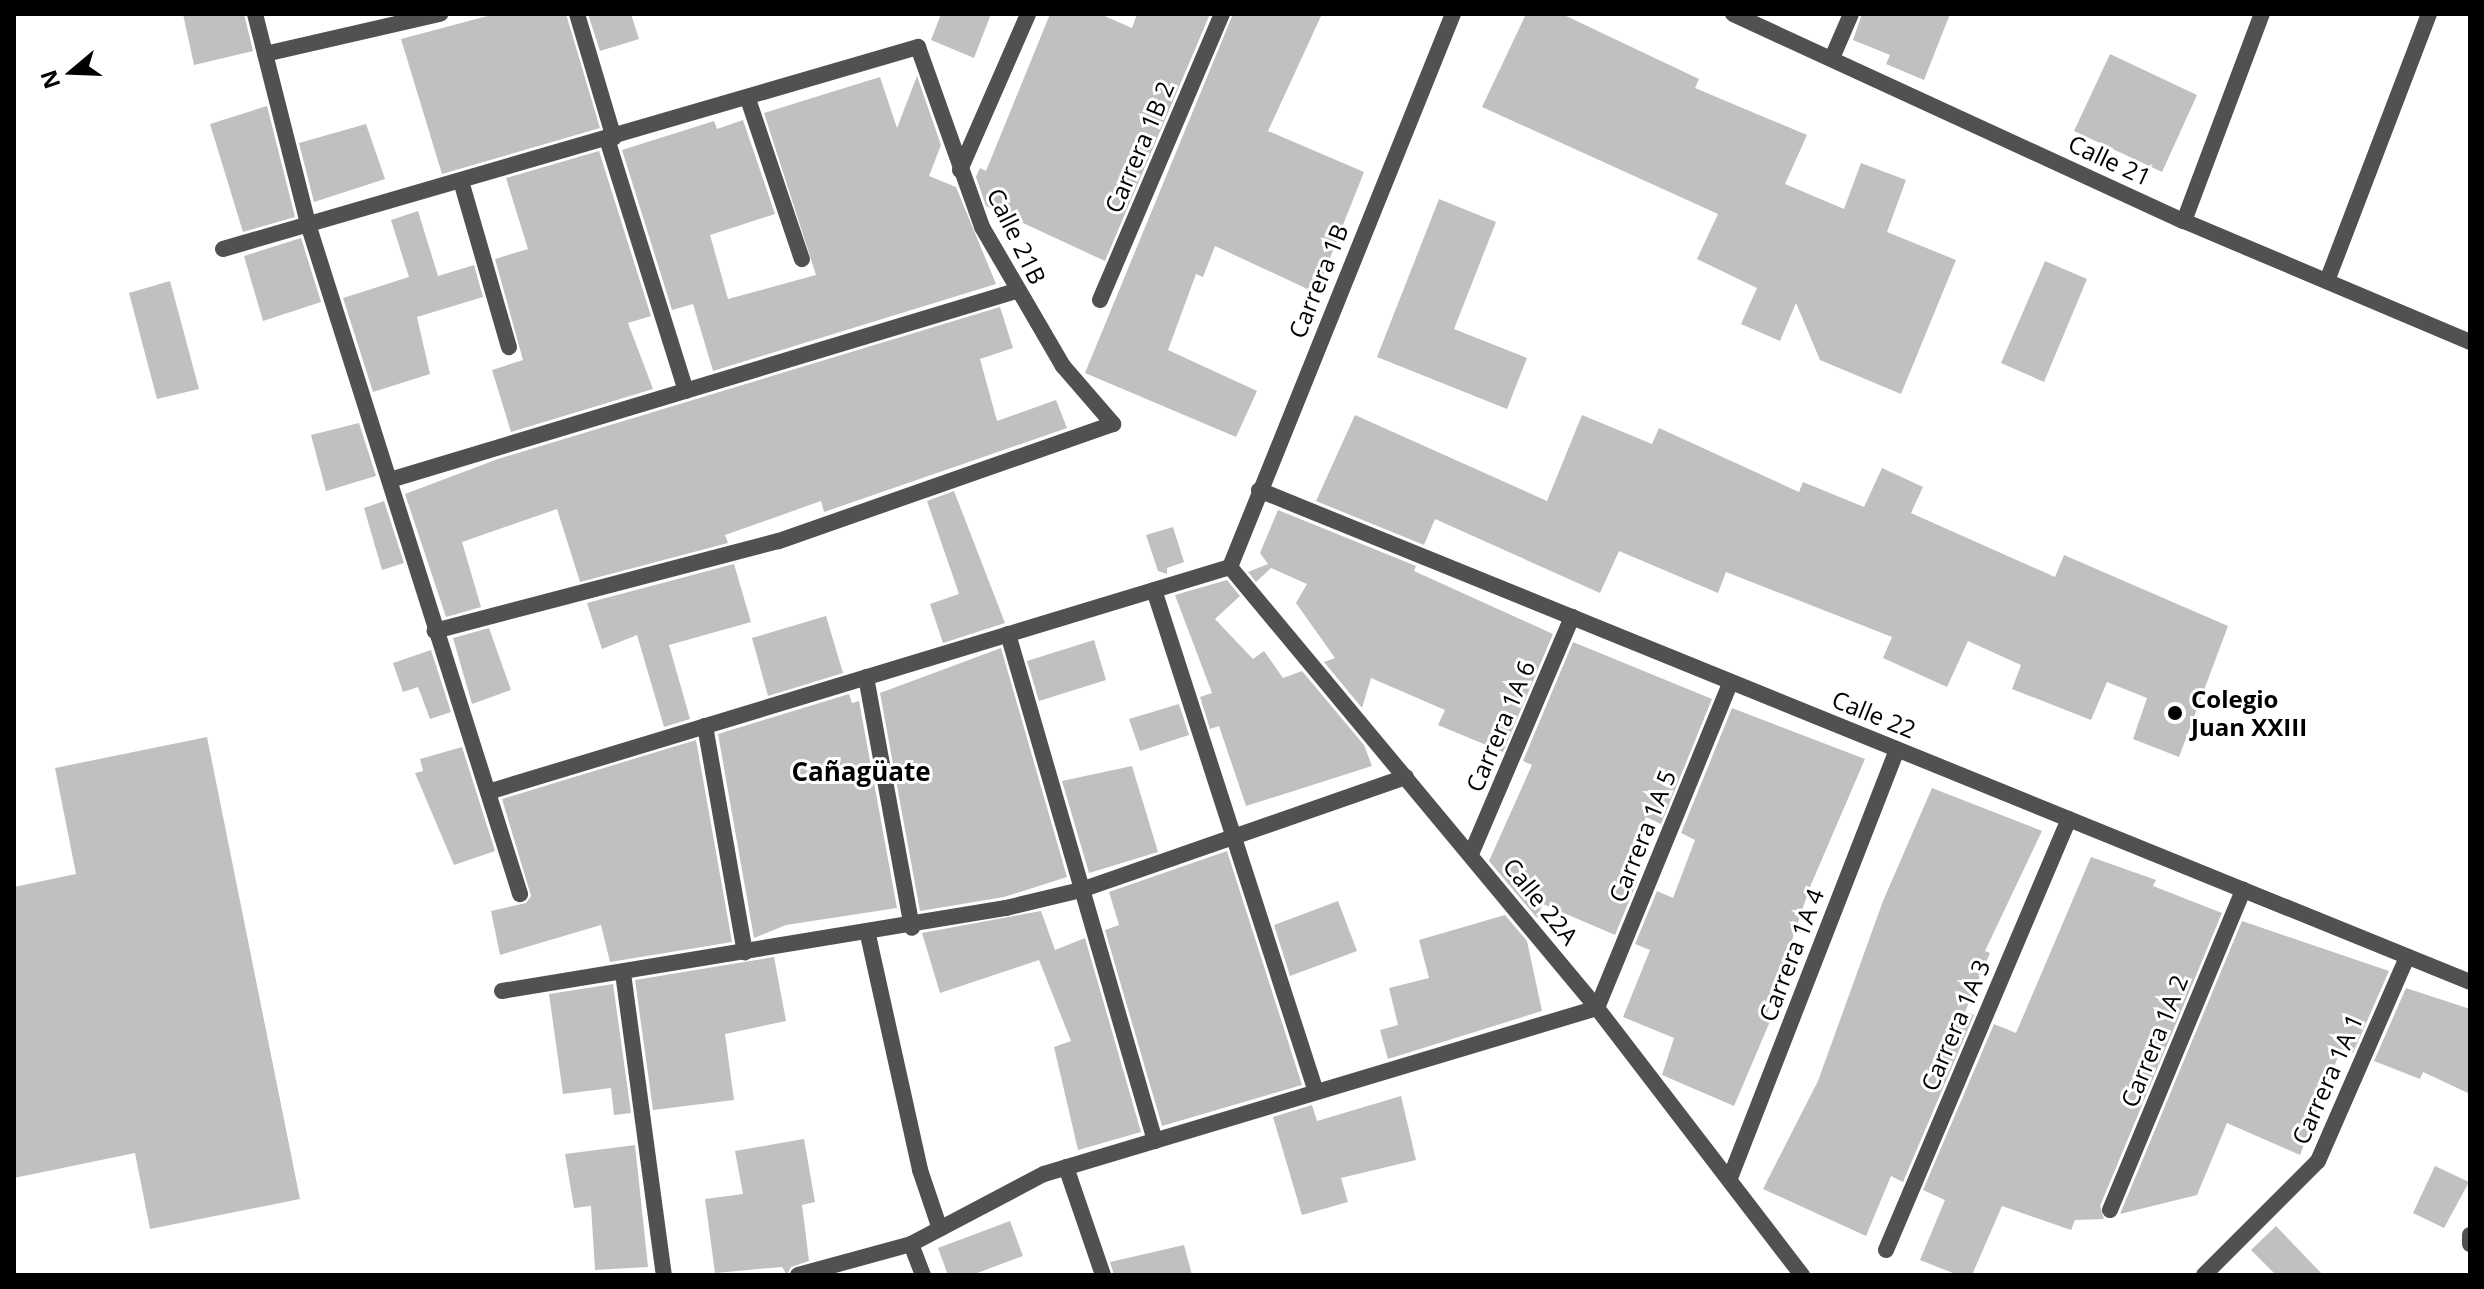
<!DOCTYPE html>
<html>
<head>
<meta charset="utf-8">
<style>
  body { margin:0 }
  #map { position:relative; width:2484px; height:1289px; overflow:hidden; background:#fff; font-family:"Open Sans",sans-serif }
  div>[style] { position:absolute }
  [style*='--x'] { left:calc(var(--x)*1px); top:calc(var(--y)*1px); width:calc(var(--w)*1px); rotate:calc(var(--a)*1deg) }
  .building>* { inset:0; background:#c0c0c0 }
  .lane>* { height:16px; margin:-8px; padding:0 8px; transform-origin:8px; border-radius:8px; background:#515151 }
  .street>* { height:16px; margin:-8px; padding:0 8px; transform-origin:8px; border-radius:8px; background:#515151 }
  .dots>* { width:22px; height:22px; translate:-50% -50%; box-sizing:border-box; border:4px solid #fff; border-radius:50% }
  span { translate:-50% -50%; white-space:nowrap; text-align:center; line-height:1.15; -webkit-text-stroke:6px #fff; paint-order:stroke }
  .street-label { font-size:24px; color:#000 }
  .poi-label { font-size:24px; color:#000; font-weight:700 }
  .left { translate:0 -50%; text-align:left }
  .neighbourhood-label { font-size:26px; color:#000; font-weight:700 }
  .frame { position:absolute; inset:0; border:16px solid #000; pointer-events:none }
  .north { position:absolute; left:32px; top:32px; width:80px; height:80px; -webkit-text-stroke:6px #fff; paint-order:stroke; rotate:251deg; font-size:22px; font-weight:700; line-height:32px; text-align:center; color:#000 }
  .north::after { content:''; display:block; margin:auto; width:28px; height:36px; background:#000; clip-path:polygon(50% 0,100% 100%,50% 72%,0 100%) }
</style>
</head>
<body>
<div id="map">
  <div class="building">
    <i style="clip-path:polygon(183px 14px,244px 14px,253px 51px,194px 65px)"></i>
    <i style="clip-path:polygon(495px 14px,566px 14px,600px 128px,442px 174px,401px 39px)"></i>
    <i style="clip-path:polygon(588px 14px,631px 14px,639px 39px,600px 51px)"></i>
    <i style="clip-path:polygon(941px 14px,991px 14px,974px 58px,931px 40px)"></i>
    <i style="clip-path:polygon(1050px 14px,1100px 14px,1132px 28px,1137px 14px,1210px 14px,1105px 261px,986px 206px,976px 177px,980px 168px,986px 171px)"></i>
    <i style="clip-path:polygon(1233px 14px,1322px 14px,1268px 131px,1364px 172px,1316px 293px,1215px 246px,1203px 277px,1196px 274px,1168px 350px,1257px 391px,1236px 437px,1085px 373px)"></i>
    <i style="clip-path:polygon(1526px 14px,1562px 14px,1699px 79px,1695px 88px,1807px 135px,1785px 184px,1844px 209px,1861px 163px,1906px 180px,1887px 232px,1956px 260px,1901px 394px,1820px 360px,1796px 303px,1780px 341px,1741px 324px,1757px 288px,1697px 259px,1718px 214px,1482px 107px)"></i>
    <i style="clip-path:polygon(1862px 14px,1950px 14px,1924px 80px,1886px 64px,1890px 55px,1853px 40px)"></i>
    <i style="clip-path:polygon(2110px 54px,2197px 95px,2162px 172px,2074px 131px)"></i>
    <i style="clip-path:polygon(917px 76px,941px 145px,929px 176px,956px 187px,996px 284px,713px 371px,693px 304px,672px 310px,622px 150px,714px 121px,717px 129px,743px 120px,775px 214px,710px 235px,728px 299px,816px 275px,764px 113px,880px 77px,897px 128px)"></i>
    <i style="clip-path:polygon(267px 106px,295px 217px,243px 232px,210px 124px)"></i>
    <i style="clip-path:polygon(366px 124px,385px 179px,314px 202px,299px 143px)"></i>
    <i style="clip-path:polygon(599px 151px,651px 316px,628px 323px,653px 389px,511px 432px,492px 370px,523px 360px,495px 259px,528px 249px,506px 178px)"></i>
    <i style="clip-path:polygon(1439px 199px,1496px 222px,1454px 329px,1527px 358px,1507px 409px,1377px 357px)"></i>
    <i style="clip-path:polygon(418px 211px,438px 276px,474px 265px,483px 297px,417px 317px,430px 374px,373px 392px,343px 298px,409px 277px,391px 220px)"></i>
    <i style="clip-path:polygon(301px 238px,321px 302px,263px 321px,244px 256px)"></i>
    <i style="clip-path:polygon(2045px 261px,2087px 279px,2044px 382px,2001px 363px)"></i>
    <i style="clip-path:polygon(170px 281px,199px 389px,157px 399px,129px 293px)"></i>
    <i style="clip-path:polygon(1000px 307px,1013px 348px,980px 359px,997px 421px,1056px 400px,1067px 428px,824px 512px,821px 501px,725px 535px,728px 543px,580px 582px,557px 509px,462px 542px,481px 607px,446px 617px,405px 494px,498px 459px)"></i>
    <i style="clip-path:polygon(1355px 415px,1547px 501px,1582px 415px,1652px 444px,1659px 428px,1799px 492px,1803px 482px,1864px 507px,1882px 468px,1923px 487px,1911px 513px,2055px 577px,2064px 555px,2228px 626px,2179px 757px,2133px 739px,2147px 698px,2107px 682px,2091px 720px,2012px 689px,2021px 665px,1968px 641px,1947px 687px,1883px 658px,1892px 637px,1726px 572px,1718px 593px,1619px 551px,1600px 593px,1435px 519px,1424px 545px,1316px 501px)"></i>
    <i style="clip-path:polygon(359px 423px,376px 476px,326px 491px,311px 435px)"></i>
    <i style="clip-path:polygon(954px 491px,1005px 623px,943px 643px,930px 604px,959px 594px,927px 501px)"></i>
    <i style="clip-path:polygon(384px 501px,404px 563px,382px 570px,364px 508px)"></i>
    <i style="clip-path:polygon(1278px 510px,1416px 566px,1414px 571px,1553px 634px,1503px 752px,1438px 725px,1445px 710px,1371px 678px,1362px 708px,1324px 662px,1335px 658px,1296px 603px,1307px 584px,1271px 568px,1256px 582px,1248px 572px,1268px 564px,1260px 553px)"></i>
    <i style="clip-path:polygon(1173px 527px,1184px 562px,1167px 568px,1167px 574px,1158px 571px,1146px 535px)"></i>
    <i style="clip-path:polygon(734px 564px,751px 622px,669px 645px,690px 719px,664px 727px,637px 635px,602px 649px,587px 603px)"></i>
    <i style="clip-path:polygon(1227px 580px,1240px 596px,1215px 619px,1253px 659px,1264px 651px,1283px 678px,1302px 671px,1364px 745px,1372px 766px,1246px 806px,1219px 726px,1210px 729px,1200px 697px,1212px 693px,1175px 595px)"></i>
    <i style="clip-path:polygon(826px 616px,843px 673px,768px 696px,752px 638px)"></i>
    <i style="clip-path:polygon(489px 628px,511px 690px,472px 704px,453px 638px)"></i>
    <i style="clip-path:polygon(1094px 640px,1106px 680px,1039px 701px,1027px 661px)"></i>
    <i style="clip-path:polygon(1573px 642px,1712px 699px,1661px 824px,1646px 817px,1621px 875px,1637px 882px,1615px 935px,1543px 904px,1537px 918px,1489px 861px,1532px 765px,1523px 761px)"></i>
    <i style="clip-path:polygon(1001px 648px,1067px 877px,1004px 897px,920px 911px,880px 693px)"></i>
    <i style="clip-path:polygon(431px 650px,451px 712px,430px 719px,418px 687px,403px 692px,393px 663px)"></i>
    <i style="clip-path:polygon(849px 694px,852px 703px,859px 701px,897px 908px,786px 925px,754px 938px,718px 734px)"></i>
    <i style="clip-path:polygon(1179px 704px,1189px 735px,1140px 751px,1129px 719px)"></i>
    <i style="clip-path:polygon(1732px 708px,1865px 759px,1810px 887px,1766px 1017px,1771px 1019px,1734px 1106px,1662px 1075px,1674px 1038px,1623px 1017px,1650px 950px,1635px 944px,1657px 891px,1673px 898px,1695px 840px,1681px 833px)"></i>
    <i style="clip-path:polygon(207px 737px,300px 1199px,150px 1229px,135px 1153px,14px 1178px,14px 887px,76px 874px,55px 768px)"></i>
    <i style="clip-path:polygon(696px 740px,732px 942px,610px 962px,601px 925px,500px 955px,491px 911px,526px 903px,531px 896px,502px 799px)"></i>
    <i style="clip-path:polygon(462px 747px,495px 851px,454px 865px,415px 773px,423px 771px,420px 759px)"></i>
    <i style="clip-path:polygon(1132px 766px,1158px 852px,1089px 873px,1062px 781px)"></i>
    <i style="clip-path:polygon(1932px 788px,2042px 831px,1985px 951px,1990px 953px,1965px 1012px,1974px 1015px,1903px 1182px,1891px 1176px,1866px 1236px,1763px 1189px,1818px 1081px,1883px 901px)"></i>
    <i style="clip-path:polygon(1227px 851px,1302px 1085px,1162px 1126px,1105px 930px,1119px 925px,1109px 892px)"></i>
    <i style="clip-path:polygon(2091px 857px,2156px 880px,2153px 886px,2222px 913px,2100px 1206px,2104px 1219px,2075px 1220px,2071px 1230px,2002px 1206px,1972px 1275px,1958px 1275px,1920px 1260px,1945px 1200px,1923px 1190px,1994px 1024px,2016px 1033px)"></i>
    <i style="clip-path:polygon(1338px 901px,1357px 951px,1290px 976px,1274px 925px)"></i>
    <i style="clip-path:polygon(1041px 911px,1055px 950px,1085px 938px,1141px 1132px,1078px 1150px,1054px 1047px,1071px 1041px,1039px 960px,940px 993px,922px 933px)"></i>
    <i style="clip-path:polygon(1505px 915px,1527px 941px,1542px 1011px,1388px 1059px,1380px 1030px,1398px 1025px,1389px 988px,1429px 978px,1419px 940px)"></i>
    <i style="clip-path:polygon(2242px 921px,2389px 971px,2353px 1053px,2341px 1049px,2300px 1155px,2227px 1123px,2197px 1195px,2120px 1214px)"></i>
    <i style="clip-path:polygon(774px 957px,786px 1021px,725px 1034px,734px 1100px,653px 1110px,635px 980px)"></i>
    <i style="clip-path:polygon(613px 984px,631px 1113px,614px 1115px,611px 1088px,563px 1094px,549px 994px)"></i>
    <i style="clip-path:polygon(2406px 988px,2470px 1009px,2470px 1094px,2423px 1072px,2420px 1079px,2374px 1061px)"></i>
    <i style="clip-path:polygon(1401px 1096px,1416px 1160px,1341px 1178px,1348px 1202px,1302px 1215px,1273px 1117px,1312px 1105px,1317px 1121px)"></i>
    <i style="clip-path:polygon(804px 1139px,815px 1202px,802px 1205px,809px 1261px,791px 1267px,787px 1275px,782px 1267px,715px 1273px,705px 1199px,743px 1194px,735px 1151px)"></i>
    <i style="clip-path:polygon(635px 1145px,648px 1267px,595px 1270px,591px 1206px,574px 1208px,565px 1154px)"></i>
    <i style="clip-path:polygon(2435px 1166px,2469px 1182px,2444px 1228px,2413px 1213px)"></i>
    <i style="clip-path:polygon(1010px 1221px,1023px 1256px,972px 1275px,948px 1275px,938px 1248px)"></i>
    <i style="clip-path:polygon(2276px 1226px,2323px 1275px,2276px 1275px,2251px 1250px)"></i>
    <i style="clip-path:polygon(1184px 1245px,1192px 1275px,1114px 1275px,1110px 1262px)"></i>
  </div>
  <div class="lane">
    <i style="--x:748;--y:99;--w:169;--a:71.4"></i>
    <i style="--x:461;--y:181;--w:173;--a:73.9"></i>
    <i style="--x:2184;--y:221;--w:221;--a:-69.4"></i>
    <i style="--x:2327;--y:281;--w:286;--a:-69.1"></i>
    <i style="--x:705;--y:726;--w:230;--a:80"></i>
  </div>
  <div class="street">
    <i style="--x:255;--y:14;--w:217;--a:75.8"></i>
    <i style="--x:308;--y:224;--w:703;--a:72.44"></i>
    <i style="--x:577;--y:14;--w:129;--a:73.4"></i>
    <i style="--x:1733;--y:14;--w:496;--a:24.7"></i>
    <i style="--x:2184;--y:221;--w:311;--a:22.9"></i>
    <i style="--x:265;--y:54;--w:180;--a:-12.9"></i>
    <i style="--x:1832;--y:58;--w:48;--a:-66.6"></i>
    <i style="--x:607;--y:139;--w:264;--a:72.6"></i>
    <i style="--x:960;--y:170;--w:170;--a:-66.4"></i>
    <i style="--x:223;--y:249;--w:724;--a:-16.21"></i>
    <i style="--x:918;--y:47;--w:191;--a:70.4"></i>
    <i style="--x:982;--y:227;--w:161;--a:59.8"></i>
    <i style="--x:1063;--y:366;--w:77;--a:49.2"></i>
    <i style="--x:1113;--y:424;--w:355;--a:160.7"></i>
    <i style="--x:778;--y:541;--w:355;--a:165.3"></i>
    <i style="--x:1100;--y:300;--w:311;--a:-66.9"></i>
    <i style="--x:390;--y:480;--w:654;--a:-16.8"></i>
    <i style="--x:1259;--y:490;--w:1307;--a:22.11"></i>
    <i style="--x:1230;--y:567;--w:574;--a:50.23"></i>
    <i style="--x:1597;--y:1008;--w:337;--a:52.5"></i>
    <i style="--x:1230;--y:567;--w:596;--a:-68.04"></i>
    <i style="--x:1154;--y:590;--w:527;--a:72.11"></i>
    <i style="--x:1008;--y:634;--w:528;--a:73.83"></i>
    <i style="--x:866;--y:677;--w:255;--a:79.6"></i>
    <i style="--x:488;--y:792;--w:775;--a:-16.87"></i>
    <i style="--x:1471;--y:854;--w:258;--a:-66.9"></i>
    <i style="--x:868;--y:935;--w:241;--a:77.5"></i>
    <i style="--x:920;--y:1170;--w:62;--a:71.3"></i>
    <i style="--x:623;--y:973;--w:305;--a:82.3"></i>
    <i style="--x:502;--y:991;--w:511;--a:-9.35"></i>
    <i style="--x:1006;--y:908;--w:77;--a:-13.5"></i>
    <i style="--x:1081;--y:890;--w:344;--a:-19.2"></i>
    <i style="--x:1066;--y:1167;--w:114;--a:71.1"></i>
    <i style="--x:1730;--y:1178;--w:460;--a:-68.7"></i>
    <i style="--x:2110;--y:1210;--w:347;--a:-67.4"></i>
    <i style="--x:2470;--y:1235;--w:9;--a:90"></i>
    <i style="--x:911;--y:1244;--w:33;--a:69"></i>
    <i style="--x:1886;--y:1250;--w:468;--a:-67"></i>
    <i style="--x:798;--y:1275;--w:117;--a:-15.3"></i>
    <i style="--x:911;--y:1244;--w:150;--a:-27.8"></i>
    <i style="--x:1044;--y:1174;--w:577;--a:-16.71"></i>
    <i style="--x:1597;--y:1008;--w:352;--a:-67.7"></i>
    <i style="--x:2204;--y:1275;--w:161;--a:-45"></i>
    <i style="--x:2318;--y:1161;--w:223;--a:-66.4"></i>
  </div>
  <div class="dots">
    <i style="left:2175px;top:713px;background:#000"></i>
  </div>
  <div class="street-label">
    <span style="left:1139px;top:147px;rotate:-67deg">Carrera 1B 2</span>
    <span style="left:2110px;top:160px;rotate:25deg">Calle 21</span>
    <span style="left:1017px;top:236px;rotate:64deg">Calle 21B</span>
    <span style="left:1318px;top:281px;rotate:-68deg">Carrera 1B</span>
    <span style="left:1874px;top:714px;rotate:22deg">Calle 22</span>
    <span style="left:1500px;top:726px;rotate:-67deg">Carrera 1A 6</span>
    <span style="left:1642px;top:836px;rotate:-68deg">Carrera 1A 5</span>
    <span style="left:1541px;top:901px;rotate:51deg">Calle 22A</span>
    <span style="left:1791px;top:955px;rotate:-69deg">Carrera 1A 4</span>
    <span style="left:1955px;top:1025px;rotate:-67deg">Carrera 1A 3</span>
    <span style="left:2154px;top:1041px;rotate:-68deg">Carrera 1A 2</span>
    <span style="left:2327px;top:1079px;rotate:-66deg">Carrera 1A 1</span>
  </div>
  <div class="poi-label">
    <span class="left" style="left:2191px;top:713px">Colegio<br>Juan XXIII</span>
  </div>
  <div class="neighbourhood-label">
    <span style="left:861px;top:772px">Cañagüate</span>
  </div>
  <div class="frame"></div>
  <div class="north">N</div>
</div>
</body>
</html>
